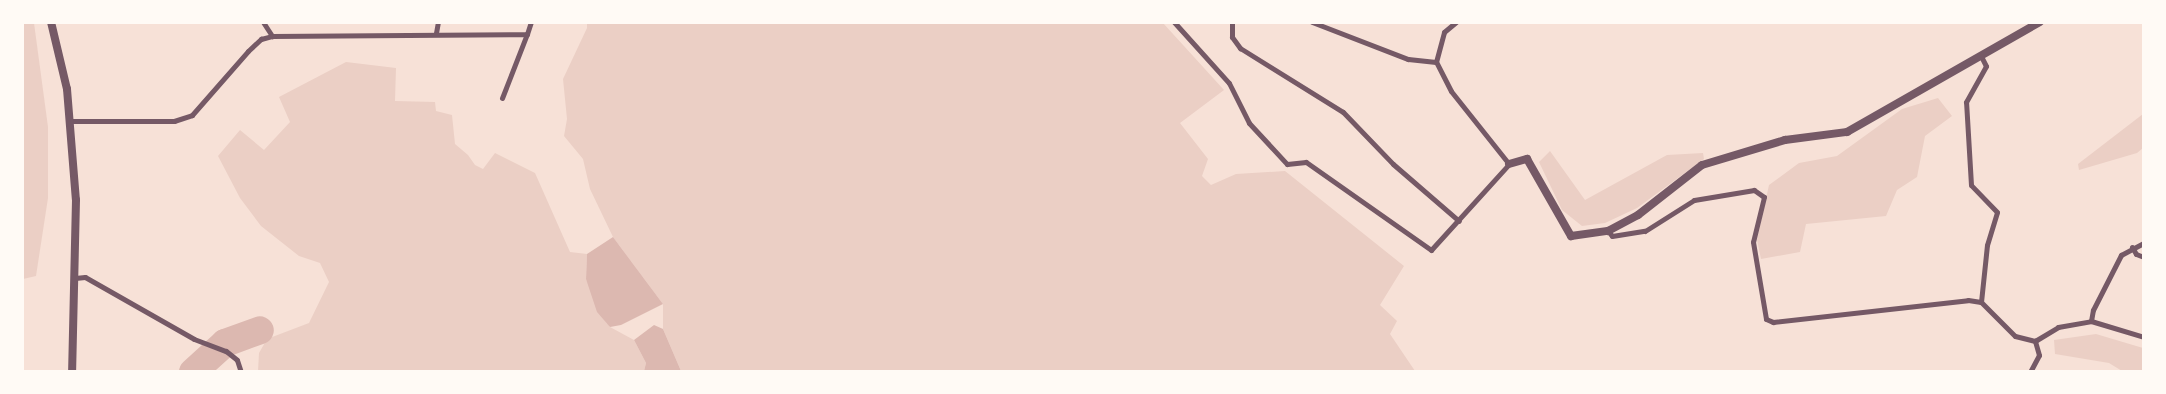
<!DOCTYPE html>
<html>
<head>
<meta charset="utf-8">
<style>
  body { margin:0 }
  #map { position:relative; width:2166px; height:394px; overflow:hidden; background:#f7e1d7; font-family:"PT Sans",sans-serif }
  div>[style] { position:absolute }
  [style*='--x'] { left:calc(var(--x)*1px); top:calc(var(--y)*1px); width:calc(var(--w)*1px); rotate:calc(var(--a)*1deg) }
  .green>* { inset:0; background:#ebcfc5 }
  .water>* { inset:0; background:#dcb8b0 }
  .river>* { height:28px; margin:-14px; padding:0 14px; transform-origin:14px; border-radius:14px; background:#dcb8b0 }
  .minor>* { height:5px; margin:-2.5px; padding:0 2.5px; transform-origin:2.5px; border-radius:2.5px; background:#755966 }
  .tertiary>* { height:8px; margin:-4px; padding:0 4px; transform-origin:4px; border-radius:4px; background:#755966 }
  span { translate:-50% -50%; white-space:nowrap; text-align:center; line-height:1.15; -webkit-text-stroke:5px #fffaf5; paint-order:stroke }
  .frame { position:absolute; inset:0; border:24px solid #fffaf5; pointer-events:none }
</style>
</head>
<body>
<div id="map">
  <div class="green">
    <i style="clip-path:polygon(34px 23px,48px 127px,48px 198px,36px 276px,23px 279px,22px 23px)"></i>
    <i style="clip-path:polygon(587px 23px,1163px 23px,1224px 90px,1180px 123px,1208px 159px,1202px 176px,1211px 185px,1236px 174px,1285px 171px,1404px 266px,1380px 305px,1397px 321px,1390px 334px,1415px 371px,681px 371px,663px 329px,663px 304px,613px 237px,590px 189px,583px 159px,564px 136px,567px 119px,563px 79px,587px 28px)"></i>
    <i style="clip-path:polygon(346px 62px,396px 68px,395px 101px,435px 102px,436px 111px,452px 115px,455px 144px,468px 155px,475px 165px,483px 169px,495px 153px,535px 173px,570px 252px,587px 254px,586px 279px,610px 327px,634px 340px,646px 363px,644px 371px,258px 371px,259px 353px,267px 339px,309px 323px,329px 282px,320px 263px,299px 256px,261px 226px,240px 198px,218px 156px,240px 130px,264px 150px,290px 122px,279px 97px)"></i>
    <i style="clip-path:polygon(1938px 98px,1952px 116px,1925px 136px,1917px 177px,1897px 190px,1886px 216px,1806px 224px,1800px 252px,1761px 259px,1757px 240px,1769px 185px,1799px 163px,1837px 156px,1902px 109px)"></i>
    <i style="clip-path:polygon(2143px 114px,2143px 148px,2137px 153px,2079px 170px,2078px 164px)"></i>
    <i style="clip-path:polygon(1550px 151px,1585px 200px,1667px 155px,1703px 153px,1704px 159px,1637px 208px,1605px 223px,1582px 226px,1562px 210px,1539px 162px)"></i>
    <i style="clip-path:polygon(2096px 334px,2143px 348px,2143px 371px,2122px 371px,2109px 363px,2055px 354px,2054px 340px)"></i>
  </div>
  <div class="water">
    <i style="clip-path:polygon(613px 237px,663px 304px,621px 325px,610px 327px,597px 312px,586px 279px,587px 254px)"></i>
    <i style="clip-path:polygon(654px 325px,663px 329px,681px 371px,644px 371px,646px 363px,634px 340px)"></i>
  </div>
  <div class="river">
    <i style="--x:193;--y:372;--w:43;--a:-42.2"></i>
    <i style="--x:225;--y:343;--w:37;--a:-20"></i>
  </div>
  <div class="minor">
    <i style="--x:263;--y:22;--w:17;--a:57"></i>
    <i style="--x:1174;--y:22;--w:82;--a:48"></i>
    <i style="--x:1229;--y:83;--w:45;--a:63.4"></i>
    <i style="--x:1249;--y:123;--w:56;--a:47.2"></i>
    <i style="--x:1287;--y:164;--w:19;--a:-6"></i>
    <i style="--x:1306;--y:162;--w:153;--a:35.1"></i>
    <i style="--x:1431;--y:250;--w:116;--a:-47.8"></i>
    <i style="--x:1509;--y:164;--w:93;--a:-128.5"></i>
    <i style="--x:1451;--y:91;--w:33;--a:-117"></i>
    <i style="--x:1436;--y:62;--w:31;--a:-75"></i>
    <i style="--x:1444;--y:32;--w:16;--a:-40"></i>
    <i style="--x:1232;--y:22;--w:15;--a:90"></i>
    <i style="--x:1232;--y:37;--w:14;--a:54"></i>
    <i style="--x:1240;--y:48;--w:121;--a:31.9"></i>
    <i style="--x:1343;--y:112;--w:72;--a:46.1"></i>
    <i style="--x:1393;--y:164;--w:87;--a:40.8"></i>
    <i style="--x:1312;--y:22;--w:103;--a:21.1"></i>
    <i style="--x:1408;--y:59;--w:28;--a:6"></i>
    <i style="--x:436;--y:33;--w:11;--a:-80"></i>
    <i style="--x:502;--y:98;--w:69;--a:-68.7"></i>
    <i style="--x:70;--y:121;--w:104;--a:0"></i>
    <i style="--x:174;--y:121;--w:19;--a:-18"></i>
    <i style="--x:192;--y:115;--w:85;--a:-48.8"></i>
    <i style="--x:248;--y:51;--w:18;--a:-43"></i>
    <i style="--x:261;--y:39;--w:11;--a:-15"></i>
    <i style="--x:272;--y:36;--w:255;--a:-0.4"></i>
    <i style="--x:527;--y:34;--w:13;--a:-72"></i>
    <i style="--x:1608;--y:231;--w:6;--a:51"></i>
    <i style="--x:1612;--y:236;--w:33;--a:-9"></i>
    <i style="--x:1645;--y:231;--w:58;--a:-32.3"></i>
    <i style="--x:1694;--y:200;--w:61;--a:-9.5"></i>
    <i style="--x:1754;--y:190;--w:12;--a:35"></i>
    <i style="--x:1764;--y:197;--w:46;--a:103.7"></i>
    <i style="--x:1753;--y:242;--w:78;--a:80.4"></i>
    <i style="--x:1766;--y:319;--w:8;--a:23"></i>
    <i style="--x:1773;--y:322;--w:196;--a:-6.4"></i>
    <i style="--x:1968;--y:300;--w:13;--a:9"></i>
    <i style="--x:1981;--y:302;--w:48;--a:45"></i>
    <i style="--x:2015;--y:336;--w:21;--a:14"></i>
    <i style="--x:2035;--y:341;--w:27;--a:-31"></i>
    <i style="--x:2058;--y:327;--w:34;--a:-10"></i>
    <i style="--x:2091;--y:321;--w:55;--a:16.8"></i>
    <i style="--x:2132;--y:247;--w:8;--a:60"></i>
    <i style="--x:2136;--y:254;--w:9;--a:21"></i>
    <i style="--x:75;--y:278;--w:10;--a:-6"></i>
    <i style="--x:85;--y:277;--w:125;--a:29.6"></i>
    <i style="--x:194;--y:339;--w:34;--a:21"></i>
    <i style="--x:226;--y:351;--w:14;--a:39"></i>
    <i style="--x:237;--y:360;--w:13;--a:72"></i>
    <i style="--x:1981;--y:302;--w:57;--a:-84"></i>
    <i style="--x:1987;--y:245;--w:34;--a:-73"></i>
    <i style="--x:1997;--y:212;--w:37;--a:-134"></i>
    <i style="--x:1971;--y:185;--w:83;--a:-93.4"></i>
    <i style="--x:1966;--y:102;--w:41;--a:-60.9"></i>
    <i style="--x:1986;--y:66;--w:11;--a:-117"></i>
    <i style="--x:2091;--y:321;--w:11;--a:-80"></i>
    <i style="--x:2093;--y:310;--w:62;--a:-63"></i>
    <i style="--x:2121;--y:255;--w:26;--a:-28"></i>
    <i style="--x:2030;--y:372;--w:19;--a:-62"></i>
    <i style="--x:2039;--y:355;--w:15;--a:-106"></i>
  </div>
  <div class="tertiary">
    <i style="--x:51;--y:22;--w:69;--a:76.6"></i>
    <i style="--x:67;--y:89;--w:111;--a:85.4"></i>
    <i style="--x:76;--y:200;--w:172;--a:91.3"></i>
    <i style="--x:1509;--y:164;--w:19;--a:-16"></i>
    <i style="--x:1527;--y:159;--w:89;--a:60.3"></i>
    <i style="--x:1571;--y:236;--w:37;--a:-8"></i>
    <i style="--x:1608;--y:231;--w:34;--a:-28"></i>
    <i style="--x:1638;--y:215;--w:81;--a:-38"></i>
    <i style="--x:1702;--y:165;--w:87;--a:-16.8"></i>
    <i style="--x:1785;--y:140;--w:63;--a:-7.4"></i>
    <i style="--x:1847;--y:132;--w:222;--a:-29.7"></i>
  </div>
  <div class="frame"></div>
</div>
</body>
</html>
